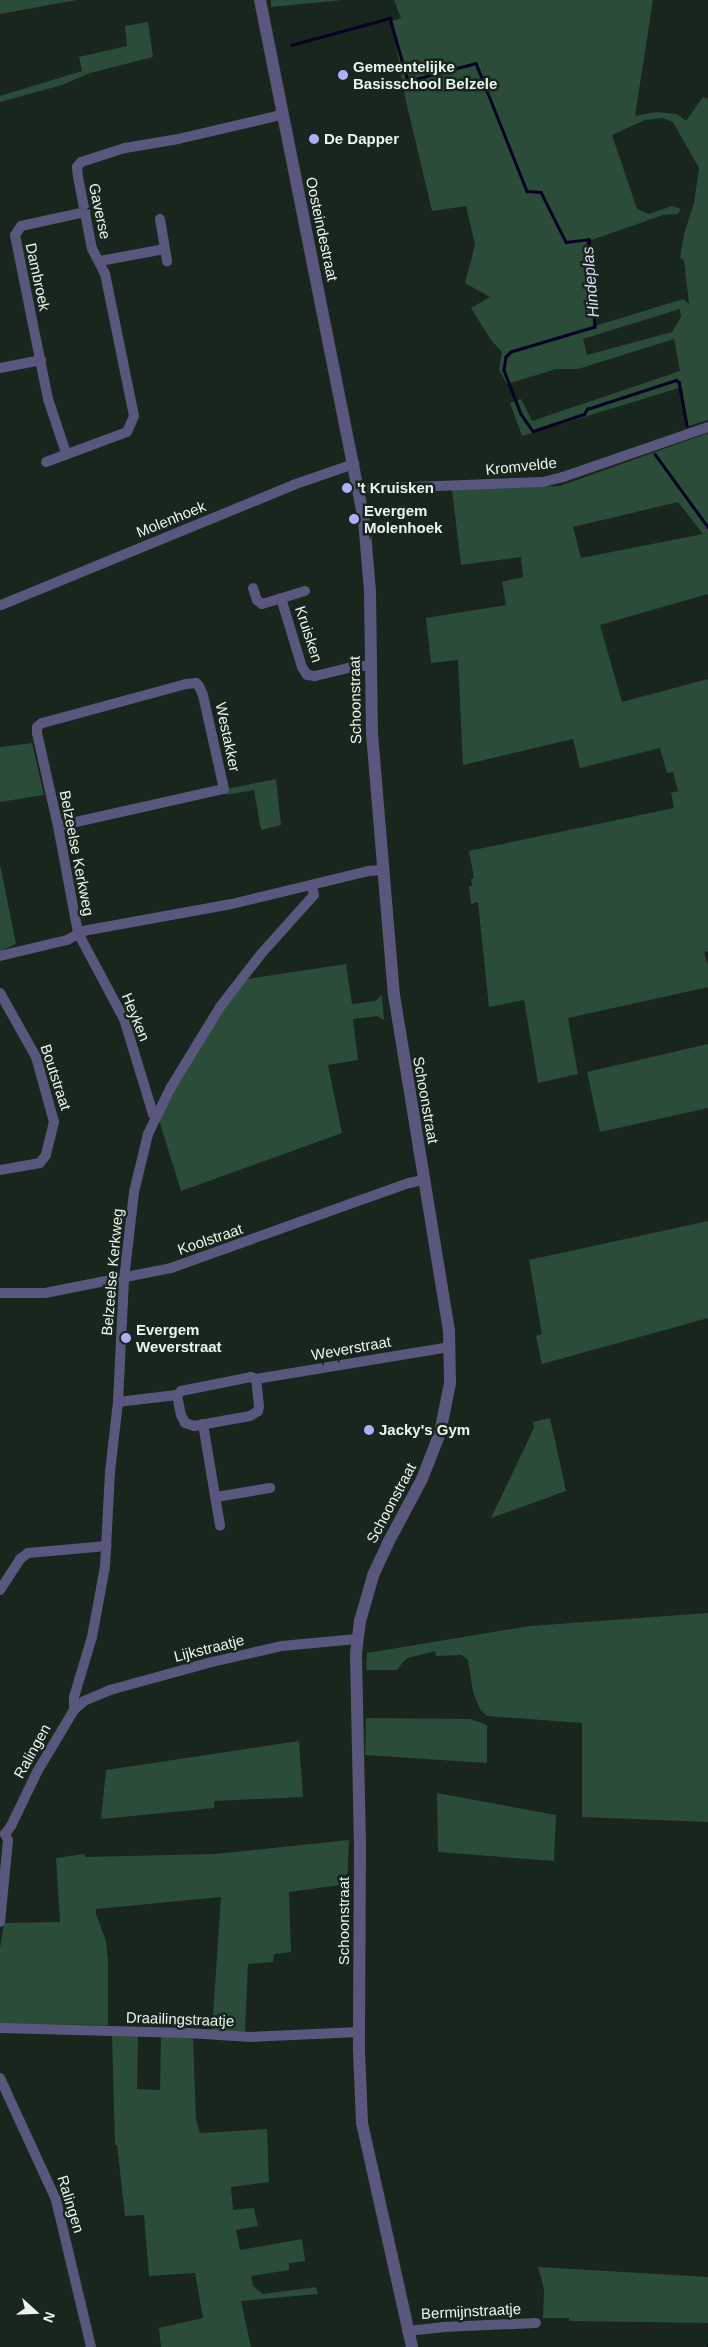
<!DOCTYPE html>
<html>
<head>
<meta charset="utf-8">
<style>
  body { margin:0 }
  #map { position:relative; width:708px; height:2347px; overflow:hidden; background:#18261d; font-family:Arial,sans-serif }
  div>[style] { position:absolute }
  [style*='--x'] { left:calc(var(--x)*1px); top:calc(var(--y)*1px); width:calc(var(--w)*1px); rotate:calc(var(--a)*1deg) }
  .green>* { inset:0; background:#2b4c38 }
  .stream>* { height:2.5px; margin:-1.25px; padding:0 1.25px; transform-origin:1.25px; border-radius:1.25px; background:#0a0126 }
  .minor>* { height:10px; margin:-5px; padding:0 5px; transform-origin:5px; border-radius:5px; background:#59577d }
  .tertiary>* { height:12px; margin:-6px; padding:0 6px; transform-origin:6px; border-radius:6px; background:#59577d }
  .dots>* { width:14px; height:14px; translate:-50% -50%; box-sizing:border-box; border:2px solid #18261d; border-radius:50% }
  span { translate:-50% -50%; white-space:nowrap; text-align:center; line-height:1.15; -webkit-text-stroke:5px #18261d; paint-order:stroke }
  .poi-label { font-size:15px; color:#ebf4ee; font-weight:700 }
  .left { translate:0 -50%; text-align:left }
  .street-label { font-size:15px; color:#ebf4ee }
  .water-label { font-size:16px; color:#dcdbfa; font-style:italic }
  .north { position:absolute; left:10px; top:2287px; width:50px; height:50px; -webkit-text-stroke:4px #18261d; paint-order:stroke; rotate:110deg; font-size:14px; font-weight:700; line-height:20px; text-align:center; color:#ebf4ee }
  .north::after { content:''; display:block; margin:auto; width:18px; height:22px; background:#ebf4ee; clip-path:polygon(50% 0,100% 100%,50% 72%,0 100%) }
</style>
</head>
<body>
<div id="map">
  <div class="green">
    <i style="clip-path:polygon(0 0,77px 0,0 14px)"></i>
    <i style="clip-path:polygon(271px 0,343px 0,271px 7px)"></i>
    <i style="clip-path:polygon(evenodd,394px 0,653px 0,635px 116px,656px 112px,677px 114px,686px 121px,703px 97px,708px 99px,708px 420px,688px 426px,682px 387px,522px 436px,510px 403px,521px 399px,532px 421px,680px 371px,674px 339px,578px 369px,556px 369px,507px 384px,499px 370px,502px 352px,491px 340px,471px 308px,490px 297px,465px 283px,475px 245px,466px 206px,432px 211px,405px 97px,392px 21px,401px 18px,394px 0,662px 118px,673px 122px,699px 168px,694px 203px,684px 234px,680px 258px,684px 260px,689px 304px,683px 299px,595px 326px,586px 242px,663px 215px,678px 214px,681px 209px,671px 206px,649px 214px,637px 209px,612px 135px,645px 120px,662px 118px,394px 0,680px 309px,681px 317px,672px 332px,587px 355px,583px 339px,680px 309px)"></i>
    <i style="clip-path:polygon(148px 22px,153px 57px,90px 73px,62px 85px,0 102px,0 96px,82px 71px,79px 57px,127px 46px,125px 26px)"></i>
    <i style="clip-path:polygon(evenodd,708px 433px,708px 594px,600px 625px,622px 702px,708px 679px,708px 951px,704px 953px,708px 965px,708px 987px,568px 1018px,578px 1074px,538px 1083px,524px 1000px,489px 1007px,478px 902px,471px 904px,469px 886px,472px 886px,471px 879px,474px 878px,469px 851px,674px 808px,671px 793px,678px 791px,673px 772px,667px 773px,660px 748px,580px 768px,573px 739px,463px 765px,458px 660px,431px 663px,426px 618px,506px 605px,502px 582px,523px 577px,521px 557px,461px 565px,452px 490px,560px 486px,708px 433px,678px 502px,703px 534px,581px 558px,573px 527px,678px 502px)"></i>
    <i style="clip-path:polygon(32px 743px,44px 795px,0 802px,0 747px)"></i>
    <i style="clip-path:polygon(276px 779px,281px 825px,261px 830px,254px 790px,227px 795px,227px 789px)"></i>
    <i style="clip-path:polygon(0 864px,16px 944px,0 951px)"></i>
    <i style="clip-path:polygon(346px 964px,352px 1004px,375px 1001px,382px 995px,384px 1020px,377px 1016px,353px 1019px,358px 1060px,328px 1065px,342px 1133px,181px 1191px,159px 1120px,173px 1088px,219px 1014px,247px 979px)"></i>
    <i style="clip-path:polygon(708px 1044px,708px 1108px,600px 1132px,587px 1072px)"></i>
    <i style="clip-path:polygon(708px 1221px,708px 1318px,542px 1364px,536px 1336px,542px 1334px,529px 1260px)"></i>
    <i style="clip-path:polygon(550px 1418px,566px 1491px,491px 1518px,534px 1428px,533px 1422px)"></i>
    <i style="clip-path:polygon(708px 1613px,708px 1822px,582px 1817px,582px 1723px,487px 1716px,480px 1709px,473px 1692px,468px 1660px,462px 1655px,436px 1656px,435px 1651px,408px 1658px,403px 1662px,397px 1670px,366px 1670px,367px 1653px,530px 1626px)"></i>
    <i style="clip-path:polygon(366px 1718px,470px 1719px,487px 1725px,487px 1763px,365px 1755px)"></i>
    <i style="clip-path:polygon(299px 1741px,303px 1797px,214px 1801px,214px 1808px,101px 1819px,106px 1770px)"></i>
    <i style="clip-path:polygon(437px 1793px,556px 1815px,554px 1861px,438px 1852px)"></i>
    <i style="clip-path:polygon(349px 1840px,347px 1884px,289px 1892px,291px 1952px,274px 1954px,273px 1962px,248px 1964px,245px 2032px,212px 2030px,221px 1897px,96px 1909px,96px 1914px,106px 1941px,108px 1962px,108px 2025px,0 2024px,0 1948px,4px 1923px,60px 1922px,56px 1858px,85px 1854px,85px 1857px,215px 1854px)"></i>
    <i style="clip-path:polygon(112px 2035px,138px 2036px,137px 2089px,160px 2090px,161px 2036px,193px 2037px,196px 2120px,200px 2133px,267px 2129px,269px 2182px,231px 2187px,233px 2210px,254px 2208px,258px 2226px,236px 2230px,240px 2250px,302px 2239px,305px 2261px,289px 2263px,289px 2270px,251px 2276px,253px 2286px,263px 2294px,316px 2287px,318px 2294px,241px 2301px,251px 2347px,161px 2347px,159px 2328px,203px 2318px,195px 2273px,149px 2276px,144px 2215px,125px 2216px,117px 2145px,115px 2145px)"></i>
    <i style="clip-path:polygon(538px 2267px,708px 2277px,708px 2323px,569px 2321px,569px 2318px,543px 2318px,544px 2289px)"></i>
  </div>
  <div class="stream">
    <i style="--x:291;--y:45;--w:103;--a:-15.3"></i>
    <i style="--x:390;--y:18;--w:66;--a:74.1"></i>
    <i style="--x:408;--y:81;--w:70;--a:-14.8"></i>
    <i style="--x:476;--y:63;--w:138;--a:68.3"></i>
    <i style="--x:527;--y:191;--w:14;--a:4"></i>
    <i style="--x:541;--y:192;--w:56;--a:63.4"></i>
    <i style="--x:566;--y:242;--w:23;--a:-7"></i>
    <i style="--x:589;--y:239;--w:88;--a:86.1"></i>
    <i style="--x:595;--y:327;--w:88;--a:163.4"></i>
    <i style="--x:511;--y:352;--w:7;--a:135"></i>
    <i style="--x:506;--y:357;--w:13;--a:99"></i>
    <i style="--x:504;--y:370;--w:47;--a:68.9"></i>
    <i style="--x:521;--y:414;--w:21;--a:55"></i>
    <i style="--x:533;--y:431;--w:54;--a:-18.4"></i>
    <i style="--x:584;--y:414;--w:6;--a:-59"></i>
    <i style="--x:587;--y:409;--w:94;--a:-18"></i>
    <i style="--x:676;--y:380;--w:4;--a:34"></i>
    <i style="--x:679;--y:382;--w:44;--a:79.5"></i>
    <i style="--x:655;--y:454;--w:90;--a:54"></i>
    <i style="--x:708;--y:2347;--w:2;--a:-90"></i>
  </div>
  <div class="minor">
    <i style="--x:160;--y:219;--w:43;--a:80.5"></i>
    <i style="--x:100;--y:261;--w:66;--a:-10.5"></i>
    <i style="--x:0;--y:368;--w:42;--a:-11"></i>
    <i style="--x:66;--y:453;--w:57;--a:-108.4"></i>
    <i style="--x:48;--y:399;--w:167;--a:-101.4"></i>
    <i style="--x:15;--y:235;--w:11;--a:-56"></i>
    <i style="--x:21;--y:226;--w:66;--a:-12.3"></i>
    <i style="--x:46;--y:462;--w:86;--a:-20.3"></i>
    <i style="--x:127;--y:432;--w:17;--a:-66"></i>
    <i style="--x:134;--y:416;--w:145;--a:-101.5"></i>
    <i style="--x:105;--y:274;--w:28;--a:-117"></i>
    <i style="--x:92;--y:249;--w:73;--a:-101"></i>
    <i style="--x:78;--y:177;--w:10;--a:-96"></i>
    <i style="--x:77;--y:167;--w:6;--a:-51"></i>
    <i style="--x:81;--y:162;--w:46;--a:-17.7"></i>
    <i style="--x:125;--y:148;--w:54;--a:-9.6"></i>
    <i style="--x:178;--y:139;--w:106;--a:-13.1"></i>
    <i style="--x:359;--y:489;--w:184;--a:-2.2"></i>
    <i style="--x:543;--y:482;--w:21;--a:-14"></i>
    <i style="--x:563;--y:477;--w:153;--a:-19"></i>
    <i style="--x:253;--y:588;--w:13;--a:72"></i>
    <i style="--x:257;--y:600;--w:6;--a:39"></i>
    <i style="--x:262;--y:604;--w:45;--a:-16.8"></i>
    <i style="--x:281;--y:598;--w:72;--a:73.1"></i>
    <i style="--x:302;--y:667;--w:9;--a:58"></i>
    <i style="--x:307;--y:675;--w:8;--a:7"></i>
    <i style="--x:315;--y:676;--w:42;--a:-13.7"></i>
    <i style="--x:356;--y:666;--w:14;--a:0"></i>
    <i style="--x:1;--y:605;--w:316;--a:-22.3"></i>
    <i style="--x:293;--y:485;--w:65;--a:-19"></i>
    <i style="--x:58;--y:826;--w:170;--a:-12.6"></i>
    <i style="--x:224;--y:789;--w:96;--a:-102.6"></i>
    <i style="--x:203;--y:695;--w:10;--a:-114"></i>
    <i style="--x:199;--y:686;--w:4;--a:-135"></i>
    <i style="--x:196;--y:683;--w:10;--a:174"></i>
    <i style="--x:186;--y:684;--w:149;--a:164.8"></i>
    <i style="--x:42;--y:723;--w:6;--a:141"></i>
    <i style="--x:37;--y:727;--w:6;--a:90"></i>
    <i style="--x:37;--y:733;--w:95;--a:77.3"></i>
    <i style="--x:58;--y:826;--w:109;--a:79.4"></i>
    <i style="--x:78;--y:933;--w:98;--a:61.9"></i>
    <i style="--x:124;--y:1019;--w:99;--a:73"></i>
    <i style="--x:153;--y:1114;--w:3;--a:18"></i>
    <i style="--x:0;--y:956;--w:69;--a:-13.4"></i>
    <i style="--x:67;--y:940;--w:18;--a:-29"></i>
    <i style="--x:83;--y:931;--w:151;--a:-10.3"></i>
    <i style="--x:232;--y:904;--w:140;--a:-13.6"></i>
    <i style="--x:368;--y:871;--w:14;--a:-4"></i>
    <i style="--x:0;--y:993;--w:73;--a:60.6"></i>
    <i style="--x:36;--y:1057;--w:67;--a:74.5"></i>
    <i style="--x:54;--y:1122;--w:34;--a:104"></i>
    <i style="--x:46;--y:1155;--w:10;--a:127"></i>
    <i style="--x:40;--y:1163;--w:41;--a:170.1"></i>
    <i style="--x:0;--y:1293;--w:45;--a:0"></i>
    <i style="--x:45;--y:1293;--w:128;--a:-11.2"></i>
    <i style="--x:171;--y:1268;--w:253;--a:-19.7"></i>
    <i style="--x:409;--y:1183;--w:14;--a:-12"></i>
    <i style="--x:177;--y:1395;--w:20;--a:79"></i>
    <i style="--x:181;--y:1415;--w:9;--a:63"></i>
    <i style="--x:185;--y:1423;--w:9;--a:18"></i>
    <i style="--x:194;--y:1426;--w:57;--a:-10.1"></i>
    <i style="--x:250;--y:1416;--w:9;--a:-32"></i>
    <i style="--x:258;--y:1411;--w:5;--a:-79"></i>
    <i style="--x:259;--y:1406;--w:27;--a:-96"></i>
    <i style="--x:118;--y:1402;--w:59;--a:-6.8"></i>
    <i style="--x:177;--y:1395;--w:6;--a:-45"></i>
    <i style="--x:181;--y:1391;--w:71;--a:-11.3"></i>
    <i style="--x:251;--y:1377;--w:5;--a:22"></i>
    <i style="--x:256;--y:1379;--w:197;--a:-9.4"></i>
    <i style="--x:203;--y:1424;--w:103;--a:80.5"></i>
    <i style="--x:216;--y:1497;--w:55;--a:-9.5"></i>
    <i style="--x:0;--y:1590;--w:37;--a:-57"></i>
    <i style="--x:20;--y:1559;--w:10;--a:-37"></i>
    <i style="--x:28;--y:1553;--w:79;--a:-5.1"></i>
    <i style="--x:74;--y:1710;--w:13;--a:-90"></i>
    <i style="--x:74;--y:1697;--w:63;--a:-73.3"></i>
    <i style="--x:92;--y:1637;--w:71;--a:-79.5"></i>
    <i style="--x:105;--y:1567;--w:95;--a:-87"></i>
    <i style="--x:110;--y:1472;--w:70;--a:-83.5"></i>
    <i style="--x:118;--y:1402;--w:123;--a:-87.2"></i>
    <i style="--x:124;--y:1279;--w:88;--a:-83.4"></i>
    <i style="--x:134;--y:1192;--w:60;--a:-76.4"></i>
    <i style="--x:148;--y:1134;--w:52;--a:-63.9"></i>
    <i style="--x:171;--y:1087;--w:94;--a:-58.5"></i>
    <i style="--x:220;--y:1007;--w:67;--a:-52.3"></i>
    <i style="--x:261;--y:954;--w:79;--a:-48.1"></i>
    <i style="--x:314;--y:895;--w:8;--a:-104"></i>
    <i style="--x:0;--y:1922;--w:82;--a:-84.4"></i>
    <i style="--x:8;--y:1840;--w:7;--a:-117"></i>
    <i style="--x:5;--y:1834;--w:10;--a:-53"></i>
    <i style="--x:11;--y:1826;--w:60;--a:-64.3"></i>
    <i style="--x:37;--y:1772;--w:72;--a:-59.2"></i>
    <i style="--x:74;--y:1710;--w:13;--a:-42"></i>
    <i style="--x:84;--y:1701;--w:28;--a:-23"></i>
    <i style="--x:110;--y:1690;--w:106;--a:-15.4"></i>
    <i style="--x:212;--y:1662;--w:72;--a:-12.9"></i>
    <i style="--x:282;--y:1646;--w:75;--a:-5.3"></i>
    <i style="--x:0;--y:2028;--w:188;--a:1.5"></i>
    <i style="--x:188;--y:2033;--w:63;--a:3.6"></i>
    <i style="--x:251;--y:2037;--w:108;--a:-2.7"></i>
    <i style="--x:0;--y:2078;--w:134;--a:65.3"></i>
    <i style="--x:56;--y:2200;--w:151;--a:76.6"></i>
    <i style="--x:407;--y:2331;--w:36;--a:-6"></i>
    <i style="--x:443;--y:2327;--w:93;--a:-2.5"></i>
  </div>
  <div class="tertiary">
    <i style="--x:260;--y:0;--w:530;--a:78.69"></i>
    <i style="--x:364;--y:520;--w:72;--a:85.2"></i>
    <i style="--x:370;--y:592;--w:142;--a:89.2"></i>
    <i style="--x:372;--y:734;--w:262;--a:85.2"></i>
    <i style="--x:394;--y:995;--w:339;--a:80.7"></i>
    <i style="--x:449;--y:1330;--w:53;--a:88.9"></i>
    <i style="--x:450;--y:1383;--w:51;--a:101.3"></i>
    <i style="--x:440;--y:1433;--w:49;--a:111.4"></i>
    <i style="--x:422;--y:1479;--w:70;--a:118"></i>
    <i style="--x:389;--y:1541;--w:38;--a:115"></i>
    <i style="--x:373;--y:1576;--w:47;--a:106.1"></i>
    <i style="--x:360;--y:1621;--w:34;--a:97"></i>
    <i style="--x:356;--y:1655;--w:185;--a:88.8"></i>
    <i style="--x:360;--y:1840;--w:211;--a:90.3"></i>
    <i style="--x:359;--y:2051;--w:72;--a:87.6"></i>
    <i style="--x:362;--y:2123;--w:230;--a:77.4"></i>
  </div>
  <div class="dots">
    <i style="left:343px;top:75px;background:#b2adf9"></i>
    <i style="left:314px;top:139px;background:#b2adf9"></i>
    <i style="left:347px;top:488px;background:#b2adf9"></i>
    <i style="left:354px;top:519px;background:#b2adf9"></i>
    <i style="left:126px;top:1338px;background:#b2adf9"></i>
    <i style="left:369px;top:1430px;background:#b2adf9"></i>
  </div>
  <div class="poi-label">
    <span class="left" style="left:353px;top:75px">Gemeentelijke<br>Basisschool Belzele</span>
    <span class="left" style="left:324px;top:139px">De Dapper</span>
    <span class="left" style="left:357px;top:488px">'t Kruisken</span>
    <span class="left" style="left:364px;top:519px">Evergem<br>Molenhoek</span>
    <span class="left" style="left:136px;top:1338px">Evergem<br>Weverstraat</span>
    <span class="left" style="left:379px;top:1430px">Jacky's Gym</span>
  </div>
  <div class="street-label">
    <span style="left:100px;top:211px;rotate:78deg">Gaverse</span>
    <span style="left:322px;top:229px;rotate:78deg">Oosteindestraat</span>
    <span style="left:38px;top:277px;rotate:78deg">Dambroek</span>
    <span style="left:521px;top:466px;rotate:-6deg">Kromvelde</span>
    <span style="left:171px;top:519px;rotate:-22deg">Molenhoek</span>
    <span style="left:309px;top:634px;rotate:72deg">Kruisken</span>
    <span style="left:355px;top:700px;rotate:-91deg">Schoonstraat</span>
    <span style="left:228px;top:737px;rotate:78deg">Westakker</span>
    <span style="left:77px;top:853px;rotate:79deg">Belzeelse Kerkweg</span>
    <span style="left:136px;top:1017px;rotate:68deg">Heyken</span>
    <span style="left:56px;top:1077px;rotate:72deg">Boutstraat</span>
    <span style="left:426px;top:1100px;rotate:80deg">Schoonstraat</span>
    <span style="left:210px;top:1239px;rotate:-19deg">Koolstraat</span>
    <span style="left:112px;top:1272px;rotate:-85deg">Belzeelse Kerkweg</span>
    <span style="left:351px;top:1348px;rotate:-10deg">Weverstraat</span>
    <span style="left:391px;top:1503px;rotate:-62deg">Schoonstraat</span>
    <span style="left:209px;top:1648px;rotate:-14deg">Lijkstraatje</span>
    <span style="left:32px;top:1751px;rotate:-61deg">Ralingen</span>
    <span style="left:344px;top:1921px;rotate:-90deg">Schoonstraat</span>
    <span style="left:180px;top:2019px;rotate:2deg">Draailingstraatje</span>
    <span style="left:71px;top:2204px;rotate:73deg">Ralingen</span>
    <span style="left:471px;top:2311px;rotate:-3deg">Bermijnstraatje</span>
  </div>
  <div class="water-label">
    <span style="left:591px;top:282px;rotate:-95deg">Hindeplas</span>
  </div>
  <div class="north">N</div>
</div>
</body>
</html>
